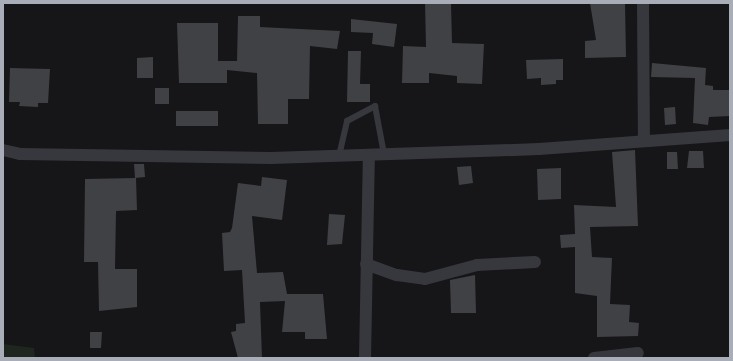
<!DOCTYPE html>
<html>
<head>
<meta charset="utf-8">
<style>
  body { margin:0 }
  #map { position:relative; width:733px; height:361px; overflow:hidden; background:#161618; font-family:"Varela Round",sans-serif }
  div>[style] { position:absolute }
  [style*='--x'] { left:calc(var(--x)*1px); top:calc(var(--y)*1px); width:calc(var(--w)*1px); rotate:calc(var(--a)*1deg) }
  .green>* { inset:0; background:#1e261f }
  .building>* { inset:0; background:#404145 }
  .service>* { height:6px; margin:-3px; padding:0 3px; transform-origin:3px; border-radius:3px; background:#37383d }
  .minor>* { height:12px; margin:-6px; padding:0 6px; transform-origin:6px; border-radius:6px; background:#37383d }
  span { translate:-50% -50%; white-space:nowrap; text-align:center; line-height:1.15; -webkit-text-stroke:3px #111113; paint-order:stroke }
  .frame { position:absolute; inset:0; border:4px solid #a8adb8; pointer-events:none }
</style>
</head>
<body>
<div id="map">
  <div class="green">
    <i style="clip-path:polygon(3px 344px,34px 348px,35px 358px,3px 358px)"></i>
  </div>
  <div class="building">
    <i style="clip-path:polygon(425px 3px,451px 3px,452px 43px,484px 44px,482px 84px,457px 83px,457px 76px,429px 73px,429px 83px,402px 83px,403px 46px,426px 47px)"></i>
    <i style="clip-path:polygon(590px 3px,625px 3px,626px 57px,585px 58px,585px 41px,596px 40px)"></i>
    <i style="clip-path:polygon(238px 16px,260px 16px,260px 27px,340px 31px,337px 49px,310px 46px,309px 99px,288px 99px,288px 124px,258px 124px,257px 73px,227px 70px,227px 83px,179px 83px,177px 23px,218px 23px,218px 61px,237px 61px)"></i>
    <i style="clip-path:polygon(351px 19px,397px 24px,394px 47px,372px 44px,373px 33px,351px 32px)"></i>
    <i style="clip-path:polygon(348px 51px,361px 51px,360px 84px,370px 84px,370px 102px,347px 102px)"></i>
    <i style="clip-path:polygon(153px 57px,153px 78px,137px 78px,137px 58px)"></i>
    <i style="clip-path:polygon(563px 59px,563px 80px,556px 80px,556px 84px,541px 85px,541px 78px,527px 79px,526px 60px)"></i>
    <i style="clip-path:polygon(652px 63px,706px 68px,705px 85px,713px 86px,713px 90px,730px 90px,730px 116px,709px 117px,708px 125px,693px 123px,695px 78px,651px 77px)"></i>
    <i style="clip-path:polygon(10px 68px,50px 69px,48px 103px,38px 103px,38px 107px,19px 106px,20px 102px,9px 102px)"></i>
    <i style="clip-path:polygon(155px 88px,169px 88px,169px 104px,155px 104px)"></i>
    <i style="clip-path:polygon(675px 107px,676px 124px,665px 125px,664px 108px)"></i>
    <i style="clip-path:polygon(176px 111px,218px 111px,218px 126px,176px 126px)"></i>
    <i style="clip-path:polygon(635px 150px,638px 226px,590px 227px,592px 257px,612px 258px,610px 304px,630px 305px,629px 322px,639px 323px,638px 336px,597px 337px,597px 296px,575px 293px,575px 247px,561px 248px,560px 235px,575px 234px,574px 205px,616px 207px,612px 152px)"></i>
    <i style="clip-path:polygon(689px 151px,703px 151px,704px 168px,687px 168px)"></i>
    <i style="clip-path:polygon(667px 152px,677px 152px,678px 169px,667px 169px)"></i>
    <i style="clip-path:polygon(134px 164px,144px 164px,145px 177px,135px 178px)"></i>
    <i style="clip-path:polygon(471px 166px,473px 183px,459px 185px,457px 167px)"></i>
    <i style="clip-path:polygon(561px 168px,561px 199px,538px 200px,537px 169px)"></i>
    <i style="clip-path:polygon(262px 177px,287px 180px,282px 220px,252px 216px,257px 273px,283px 272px,287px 294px,323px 294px,327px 339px,305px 339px,305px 332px,282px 332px,285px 301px,260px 302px,262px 358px,238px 358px,231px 332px,236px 331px,236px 324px,245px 323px,242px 270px,224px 271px,222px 233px,230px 232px,232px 228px,238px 183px,261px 186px)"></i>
    <i style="clip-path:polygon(136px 178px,137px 210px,116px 211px,115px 269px,137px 269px,137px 307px,99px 311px,98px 262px,84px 262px,85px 179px)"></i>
    <i style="clip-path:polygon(329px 214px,345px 215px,342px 244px,327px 245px)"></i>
    <i style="clip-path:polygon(475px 275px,476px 313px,451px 313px,450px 280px)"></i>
    <i style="clip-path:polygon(90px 332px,102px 332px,101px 348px,90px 348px)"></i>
  </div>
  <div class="service">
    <i style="--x:339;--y:156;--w:36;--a:-77"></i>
    <i style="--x:347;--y:121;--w:32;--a:-28"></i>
    <i style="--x:375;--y:106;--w:49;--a:79.4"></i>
  </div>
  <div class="minor">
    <i style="--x:643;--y:3;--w:138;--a:89.6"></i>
    <i style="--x:3;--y:150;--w:17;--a:13"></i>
    <i style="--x:20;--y:154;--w:251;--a:0.9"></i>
    <i style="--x:271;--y:158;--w:268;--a:-1.9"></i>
    <i style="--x:539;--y:149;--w:192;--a:-4.2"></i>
    <i style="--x:366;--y:264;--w:33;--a:20"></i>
    <i style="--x:397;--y:275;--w:28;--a:8"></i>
    <i style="--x:425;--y:279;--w:54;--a:-15.1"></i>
    <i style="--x:477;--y:265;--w:58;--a:-3"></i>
    <i style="--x:365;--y:358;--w:203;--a:-88.9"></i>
    <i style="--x:594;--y:358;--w:44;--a:-6.5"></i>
  </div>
  <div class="frame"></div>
</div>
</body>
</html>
